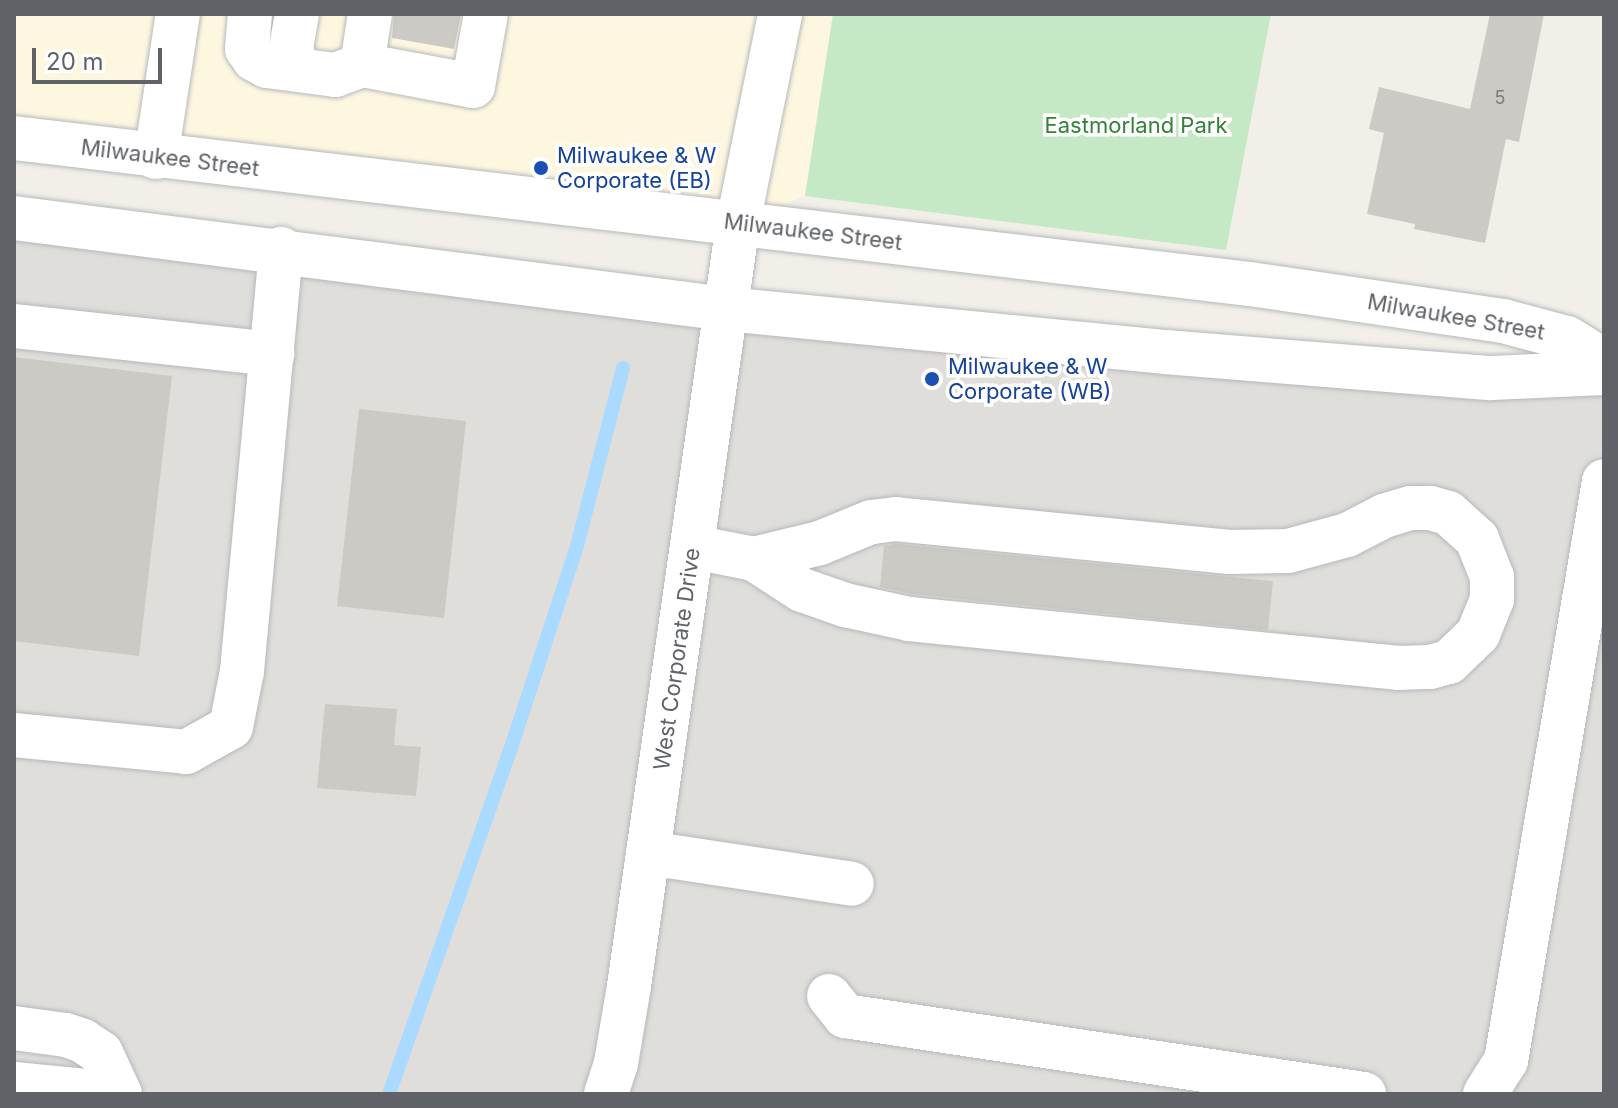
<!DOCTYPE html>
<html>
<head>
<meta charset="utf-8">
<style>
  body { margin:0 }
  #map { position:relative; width:1618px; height:1108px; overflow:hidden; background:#f1efe8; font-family:Inter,sans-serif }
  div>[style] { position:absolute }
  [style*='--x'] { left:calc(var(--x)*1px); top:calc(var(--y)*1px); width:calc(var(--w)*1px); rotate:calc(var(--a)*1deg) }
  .commercial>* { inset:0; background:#fef7e0 }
  .industrial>* { inset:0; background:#e0deda }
  .green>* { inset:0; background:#c5e8c5 }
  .stream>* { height:14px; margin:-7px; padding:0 7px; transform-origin:7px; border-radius:7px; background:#aadaff }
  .building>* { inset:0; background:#cccac5 }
  .roads { filter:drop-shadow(0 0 2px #b5b8bc) drop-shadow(0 0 2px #b5b8bc) }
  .minor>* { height:44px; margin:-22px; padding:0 22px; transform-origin:22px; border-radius:22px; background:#fff }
  .dots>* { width:22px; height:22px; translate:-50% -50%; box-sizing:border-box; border:4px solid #fff; border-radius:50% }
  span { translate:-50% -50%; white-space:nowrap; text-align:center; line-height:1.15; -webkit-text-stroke:7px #fff; paint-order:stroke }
  .number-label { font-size:18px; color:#7a7d7f }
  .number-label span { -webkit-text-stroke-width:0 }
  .park-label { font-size:22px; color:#348238 }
  .transit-label { font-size:22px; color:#164399 }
  .left { translate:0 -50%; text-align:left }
  .street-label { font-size:22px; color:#5f6368 }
  .frame { position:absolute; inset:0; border:16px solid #5f6368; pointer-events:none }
  .scale { position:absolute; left:32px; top:48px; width:130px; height:36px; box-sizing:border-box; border:4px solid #5f6368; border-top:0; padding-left:10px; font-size:24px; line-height:28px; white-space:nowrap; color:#5f6368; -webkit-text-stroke:6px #fff; paint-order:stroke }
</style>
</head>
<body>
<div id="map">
  <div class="commercial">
    <i style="clip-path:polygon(14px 14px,833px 14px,805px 196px,738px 223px,14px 127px)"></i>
  </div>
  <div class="industrial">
    <i style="clip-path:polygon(14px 218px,1604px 373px,1604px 1094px,14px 1094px)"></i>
  </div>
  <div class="green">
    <i style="clip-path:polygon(833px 14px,1271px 14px,1226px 250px,805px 196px)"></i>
  </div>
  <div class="stream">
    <i style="--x:389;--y:1094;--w:364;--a:-70.6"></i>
    <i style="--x:510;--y:751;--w:216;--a:-71.9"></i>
    <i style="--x:577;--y:546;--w:184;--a:-75.5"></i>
  </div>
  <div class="building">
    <i style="clip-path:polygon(394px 14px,461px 14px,454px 49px,392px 38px)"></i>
    <i style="clip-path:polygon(1490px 14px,1544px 14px,1519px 142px,1506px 139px,1485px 243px,1414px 229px,1415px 224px,1367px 214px,1384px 133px,1369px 129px,1379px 87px,1470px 109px)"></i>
    <i style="clip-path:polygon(14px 357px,172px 376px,139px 656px,14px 641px)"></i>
    <i style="clip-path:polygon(359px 409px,466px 421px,444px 618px,337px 606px)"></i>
    <i style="clip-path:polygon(896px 544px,1273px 581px,1268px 630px,913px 594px,880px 587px,884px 546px)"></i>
    <i style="clip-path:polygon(325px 704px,397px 709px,394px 745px,421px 747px,416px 796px,317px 788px)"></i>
  </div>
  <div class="roads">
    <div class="minor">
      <i style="--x:250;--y:14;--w:35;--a:95"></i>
      <i style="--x:247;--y:49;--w:12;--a:55"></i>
      <i style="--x:254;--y:59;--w:15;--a:28"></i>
      <i style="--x:267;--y:66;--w:69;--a:7.5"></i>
      <i style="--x:335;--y:75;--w:29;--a:-20"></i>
      <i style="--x:297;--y:14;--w:36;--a:100"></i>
      <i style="--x:291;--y:49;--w:22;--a:72"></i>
      <i style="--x:370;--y:14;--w:52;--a:98.9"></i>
      <i style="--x:362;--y:65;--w:113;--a:10.7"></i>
      <i style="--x:473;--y:86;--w:73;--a:-79.8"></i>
      <i style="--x:14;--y:138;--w:1245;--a:6.74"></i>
      <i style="--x:1250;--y:284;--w:256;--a:8.3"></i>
      <i style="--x:1503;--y:321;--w:66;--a:14.9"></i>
      <i style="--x:1567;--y:338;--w:44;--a:31.9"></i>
      <i style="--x:156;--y:157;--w:145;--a:-81.3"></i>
      <i style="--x:14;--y:218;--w:718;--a:7.28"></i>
      <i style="--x:726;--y:309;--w:441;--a:5.6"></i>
      <i style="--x:1165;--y:352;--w:327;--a:4.6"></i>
      <i style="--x:1491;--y:378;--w:113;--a:-2.5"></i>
      <i style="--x:14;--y:326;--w:260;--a:6.2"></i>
      <i style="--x:693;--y:547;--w:62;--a:11.1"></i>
      <i style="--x:754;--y:559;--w:57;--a:32.9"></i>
      <i style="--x:802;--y:590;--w:46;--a:19.2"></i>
      <i style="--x:845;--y:605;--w:66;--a:12.3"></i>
      <i style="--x:909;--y:619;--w:491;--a:5.7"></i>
      <i style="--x:1398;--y:668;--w:32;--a:-2"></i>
      <i style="--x:1430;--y:667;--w:20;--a:-15"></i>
      <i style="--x:1449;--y:662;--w:40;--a:-44"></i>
      <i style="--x:1478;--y:634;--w:38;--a:-68"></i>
      <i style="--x:1492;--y:599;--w:22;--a:-90"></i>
      <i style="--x:1492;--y:577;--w:41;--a:-111.5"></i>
      <i style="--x:1477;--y:539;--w:39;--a:-138"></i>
      <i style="--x:1448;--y:513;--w:19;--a:-164"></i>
      <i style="--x:1430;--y:508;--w:20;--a:180"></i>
      <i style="--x:1410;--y:508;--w:27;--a:163"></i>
      <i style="--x:1384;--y:516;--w:42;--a:152.8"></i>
      <i style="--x:1347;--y:535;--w:61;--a:164.8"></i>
      <i style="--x:1288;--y:551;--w:58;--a:179"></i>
      <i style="--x:1230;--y:552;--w:336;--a:-174.4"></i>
      <i style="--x:896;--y:519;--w:25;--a:173"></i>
      <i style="--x:871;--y:522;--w:55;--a:157.6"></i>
      <i style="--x:820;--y:543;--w:68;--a:166.4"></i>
      <i style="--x:14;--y:735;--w:173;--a:5.6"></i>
      <i style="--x:186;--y:752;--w:51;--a:-29.1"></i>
      <i style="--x:231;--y:727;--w:57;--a:-78.9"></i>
      <i style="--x:242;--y:671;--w:424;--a:-84.7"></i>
      <i style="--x:648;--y:853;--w:206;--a:8.6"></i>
      <i style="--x:829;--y:996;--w:26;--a:51"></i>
      <i style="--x:845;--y:1016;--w:525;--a:8.55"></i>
      <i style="--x:14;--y:1028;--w:52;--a:7.7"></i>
      <i style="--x:66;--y:1035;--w:18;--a:19"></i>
      <i style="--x:83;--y:1041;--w:22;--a:34"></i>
      <i style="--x:101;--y:1053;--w:45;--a:65.1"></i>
      <i style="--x:14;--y:1084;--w:103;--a:5.5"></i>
      <i style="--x:606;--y:1094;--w:33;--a:-72"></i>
      <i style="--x:616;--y:1063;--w:78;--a:-80.4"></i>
      <i style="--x:629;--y:986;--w:771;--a:-81.87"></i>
      <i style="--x:738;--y:223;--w:213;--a:-78.6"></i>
      <i style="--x:1485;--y:1094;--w:39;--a:-58"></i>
      <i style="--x:1506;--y:1061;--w:588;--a:-80.41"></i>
    </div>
  </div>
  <div class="dots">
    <i style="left:541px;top:168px;background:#1a4fb4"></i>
    <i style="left:932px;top:379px;background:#1a4fb4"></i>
  </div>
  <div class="number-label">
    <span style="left:1500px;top:98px">5</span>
  </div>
  <div class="park-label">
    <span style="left:1136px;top:126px">Eastmorland Park</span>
  </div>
  <div class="transit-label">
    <span class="left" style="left:557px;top:168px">Milwaukee &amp; W<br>Corporate (EB)</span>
    <span class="left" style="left:948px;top:379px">Milwaukee &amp; W<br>Corporate (WB)</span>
  </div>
  <div class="street-label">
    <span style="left:170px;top:158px;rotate:7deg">Milwaukee Street</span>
    <span style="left:813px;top:232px;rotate:7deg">Milwaukee Street</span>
    <span style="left:1456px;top:317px;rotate:10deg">Milwaukee Street</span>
    <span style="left:677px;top:659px;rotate:-82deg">West Corporate Drive</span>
  </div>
  <div class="frame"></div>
  <div class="scale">20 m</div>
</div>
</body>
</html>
